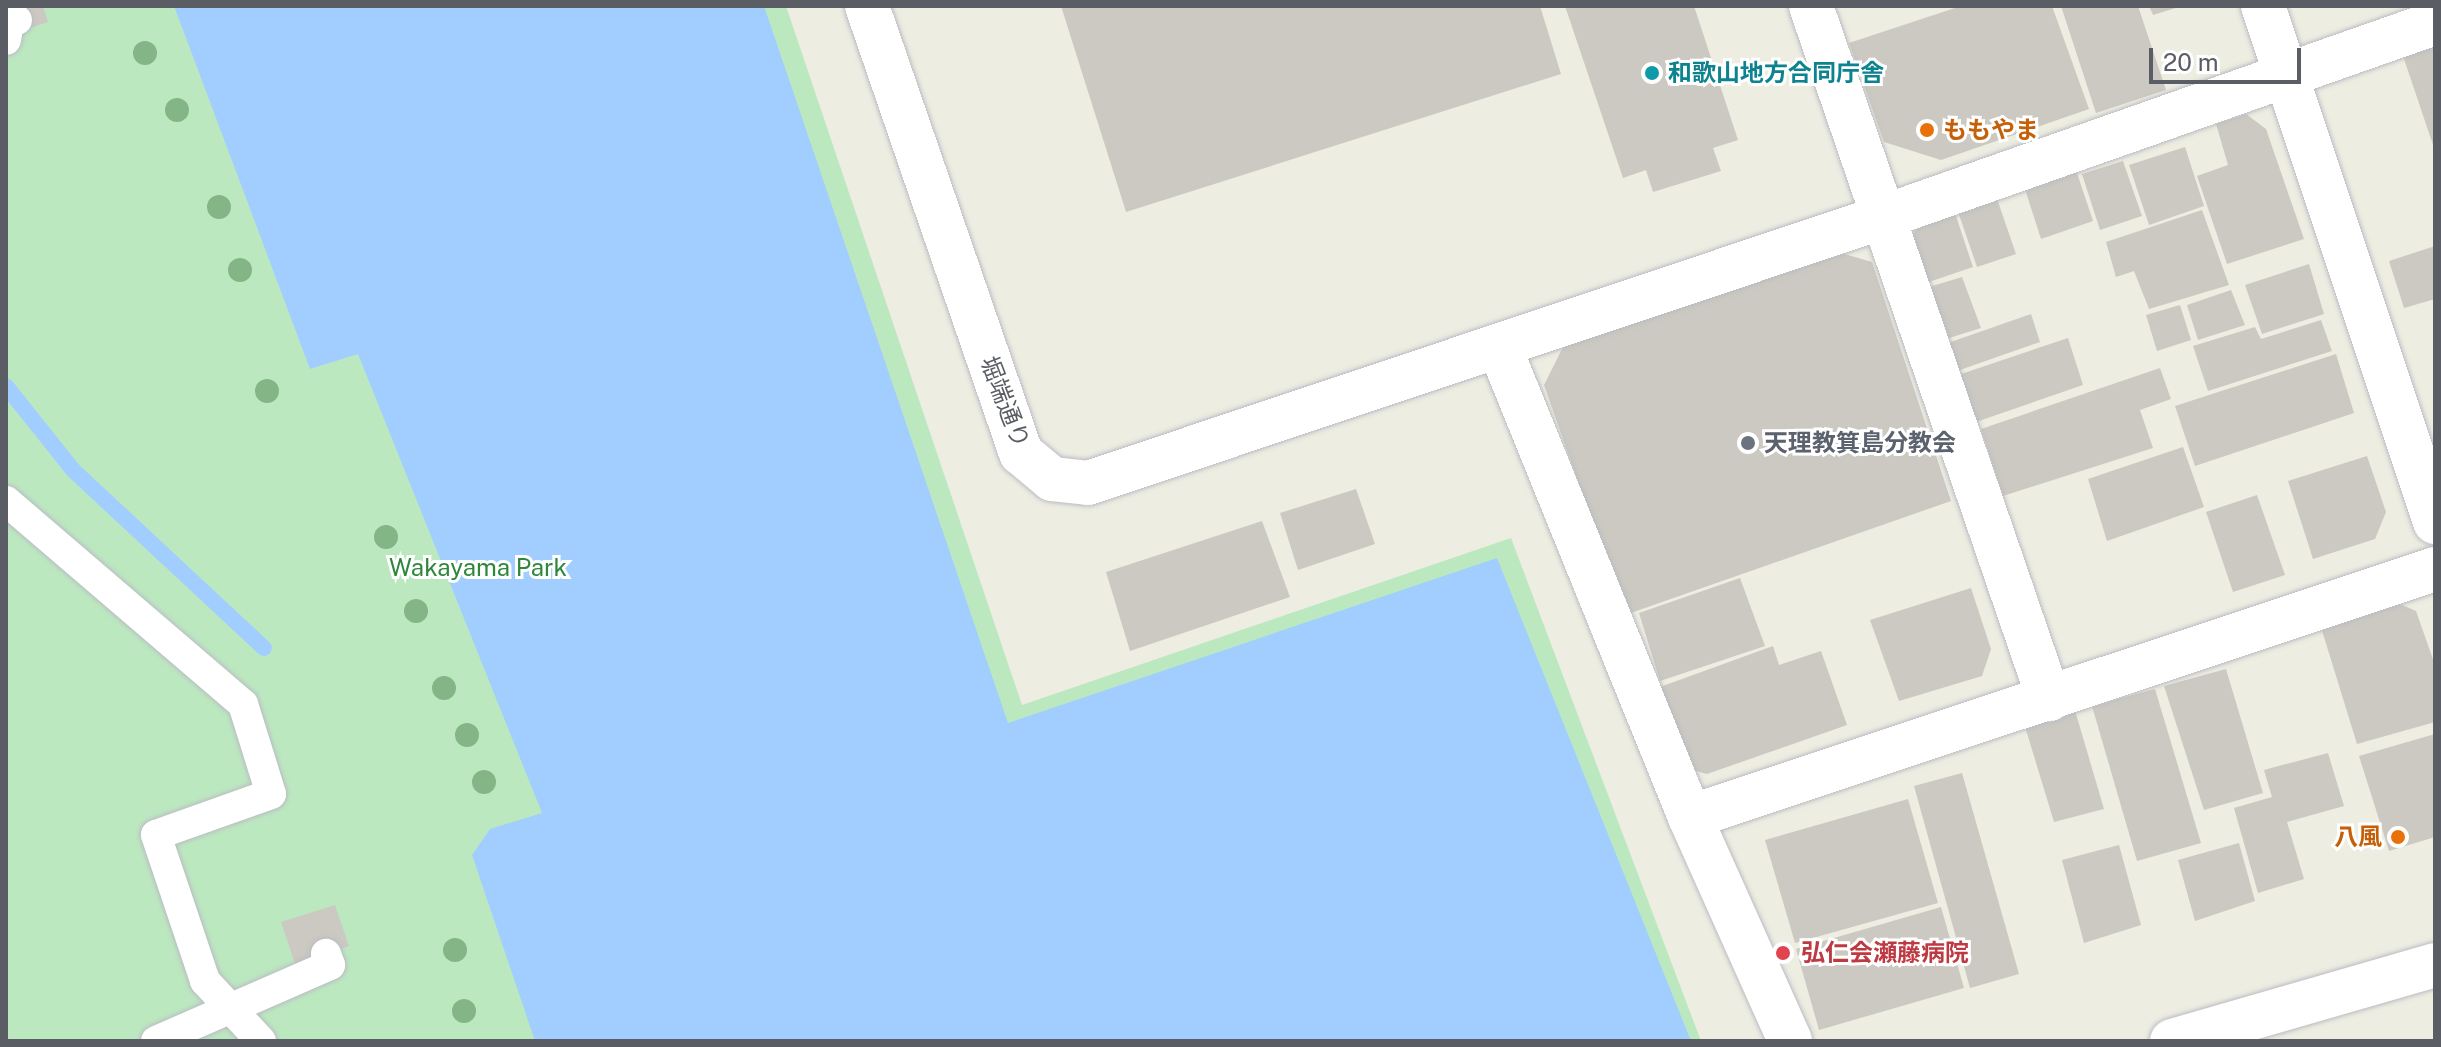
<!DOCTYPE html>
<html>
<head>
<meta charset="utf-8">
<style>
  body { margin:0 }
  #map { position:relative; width:2441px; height:1047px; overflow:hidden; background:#eeede2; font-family:"Public Sans","Noto Sans JP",sans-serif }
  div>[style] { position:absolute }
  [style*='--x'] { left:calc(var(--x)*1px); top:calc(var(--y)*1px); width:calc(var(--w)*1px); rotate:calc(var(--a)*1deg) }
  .green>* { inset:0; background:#bce8c0 }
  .water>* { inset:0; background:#a1ceff }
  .stream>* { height:16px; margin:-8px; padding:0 8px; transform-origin:8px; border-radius:8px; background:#a1ceff }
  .building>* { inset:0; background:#cbc9c1 }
  .roads { filter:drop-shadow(0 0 2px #babcc2) drop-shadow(0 0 2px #babcc2) }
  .service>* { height:30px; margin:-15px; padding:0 15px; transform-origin:15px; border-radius:15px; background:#fff }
  .minor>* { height:44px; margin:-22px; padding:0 22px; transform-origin:22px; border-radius:22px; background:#fff }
  .secondary>* { height:44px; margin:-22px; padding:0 22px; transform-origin:22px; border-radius:22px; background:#fff }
  .trees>* { width:24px; height:24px; margin:-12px; border-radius:50%; background:#84b586 }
  .dots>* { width:22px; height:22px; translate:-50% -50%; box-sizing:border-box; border:4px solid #fff; border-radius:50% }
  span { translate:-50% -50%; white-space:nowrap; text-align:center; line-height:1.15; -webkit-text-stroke:6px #fff; paint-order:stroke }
  .culture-label { font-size:24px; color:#0d838f; font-weight:700 }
  .left { translate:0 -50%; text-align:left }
  .food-label { font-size:24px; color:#c56008; font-weight:700 }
  .right { translate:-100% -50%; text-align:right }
  .street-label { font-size:24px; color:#5a5e64 }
  .worship-label { font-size:24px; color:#5b616d; font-weight:700 }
  .park-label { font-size:24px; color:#2e873a }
  .health-label { font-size:24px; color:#be3a42; font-weight:700 }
  .frame { position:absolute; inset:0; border:8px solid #5a5e64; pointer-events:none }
  .scale { position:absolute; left:2149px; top:48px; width:152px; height:36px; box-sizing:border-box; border:4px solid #5a5e64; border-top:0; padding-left:10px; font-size:24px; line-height:28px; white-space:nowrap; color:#5a5e64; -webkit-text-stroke:6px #fff; paint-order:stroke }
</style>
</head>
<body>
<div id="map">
  <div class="green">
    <i style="clip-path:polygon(6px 6px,786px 6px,1022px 705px,1511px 538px,1701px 1041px,6px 1041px)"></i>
  </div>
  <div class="water">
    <i style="clip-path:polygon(174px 6px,764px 6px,1008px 723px,1497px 558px,1691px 1041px,535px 1041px,472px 855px,490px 829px,542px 813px,358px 354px,310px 369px)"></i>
  </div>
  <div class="stream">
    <i style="--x:6;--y:386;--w:107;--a:51.4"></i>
    <i style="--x:73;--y:470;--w:261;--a:43"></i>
  </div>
  <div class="building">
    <i style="clip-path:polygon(12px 6px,43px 6px,48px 22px,21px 31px)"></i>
    <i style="clip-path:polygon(1061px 6px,1540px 6px,1561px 74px,1126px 212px)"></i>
    <i style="clip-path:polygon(1565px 6px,1694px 6px,1738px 140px,1713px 148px,1721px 171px,1653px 192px,1646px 170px,1623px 178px)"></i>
    <i style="clip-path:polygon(1961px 6px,2052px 6px,2089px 109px,1941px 160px,1884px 142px,1849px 43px)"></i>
    <i style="clip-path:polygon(2061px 6px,2138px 6px,2166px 90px,2096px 113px)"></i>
    <i style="clip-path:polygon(2149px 6px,2178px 6px,2179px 7px,2153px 15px)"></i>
    <i style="clip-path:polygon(2435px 38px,2435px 148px,2434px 148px,2401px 50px)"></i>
    <i style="clip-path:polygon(2246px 114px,2266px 129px,2304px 239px,2227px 264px,2197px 176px,2228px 165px,2216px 124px)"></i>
    <i style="clip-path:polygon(2185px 147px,2204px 206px,2149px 225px,2129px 165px)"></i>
    <i style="clip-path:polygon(2123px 161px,2142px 216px,2100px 230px,2082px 174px)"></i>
    <i style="clip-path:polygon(2076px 170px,2093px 221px,2041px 239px,2024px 186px)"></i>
    <i style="clip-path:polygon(1995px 193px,2016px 254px,1977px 267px,1956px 206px)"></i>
    <i style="clip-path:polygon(1952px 204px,1973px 267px,1926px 283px,1909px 242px,1926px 213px)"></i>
    <i style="clip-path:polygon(2202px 210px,2229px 285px,2149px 309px,2134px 271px,2116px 277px,2106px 242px)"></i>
    <i style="clip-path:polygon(2435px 246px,2435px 299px,2404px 308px,2389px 261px)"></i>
    <i style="clip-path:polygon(1827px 249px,1872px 262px,1951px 501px,1625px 615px,1544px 385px,1568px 337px)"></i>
    <i style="clip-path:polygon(2309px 264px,2324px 314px,2262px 334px,2245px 285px)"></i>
    <i style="clip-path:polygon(1962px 277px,1981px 328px,1946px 339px,1929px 287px)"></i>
    <i style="clip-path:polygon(2231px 290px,2245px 325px,2198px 340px,2187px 305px)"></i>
    <i style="clip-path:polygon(2180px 305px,2191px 340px,2157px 351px,2146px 315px)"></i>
    <i style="clip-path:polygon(2031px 314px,2040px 342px,1957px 371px,1948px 343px)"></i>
    <i style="clip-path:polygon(2321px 320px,2332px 351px,2208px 391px,2193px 346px,2255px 327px,2261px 339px)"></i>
    <i style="clip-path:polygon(2068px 338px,2083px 385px,1973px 423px,1958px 375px)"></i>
    <i style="clip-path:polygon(2336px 354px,2354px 413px,2195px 466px,2175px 406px)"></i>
    <i style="clip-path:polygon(2160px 368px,2171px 399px,2140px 410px,2153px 448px,2003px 496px,1981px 429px)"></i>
    <i style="clip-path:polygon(2183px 447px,2204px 507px,2107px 541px,2088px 479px)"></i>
    <i style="clip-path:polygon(2367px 456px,2386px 512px,2375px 539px,2313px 559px,2288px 481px)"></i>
    <i style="clip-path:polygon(1356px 489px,1375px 544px,1298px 570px,1280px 513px)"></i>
    <i style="clip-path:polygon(2257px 495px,2285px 575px,2233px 592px,2206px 512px)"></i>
    <i style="clip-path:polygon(1262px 521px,1290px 597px,1130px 651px,1106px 572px)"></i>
    <i style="clip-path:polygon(1740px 578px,1765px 646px,1660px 681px,1639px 613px)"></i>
    <i style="clip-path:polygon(1971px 588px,1991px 649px,1982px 676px,1899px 701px,1870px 620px)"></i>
    <i style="clip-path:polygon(2393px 601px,2416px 611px,2435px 665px,2435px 722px,2357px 744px,2320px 624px)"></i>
    <i style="clip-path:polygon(1773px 646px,1779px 665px,1821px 651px,1847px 725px,1707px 774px,1689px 769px,1660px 687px)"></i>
    <i style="clip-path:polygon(2226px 669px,2263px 793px,2204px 810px,2164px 686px)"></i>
    <i style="clip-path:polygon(2155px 689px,2201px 843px,2137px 861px,2092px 706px)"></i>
    <i style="clip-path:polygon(2074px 707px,2104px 809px,2054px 822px,2023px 720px)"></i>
    <i style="clip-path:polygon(2435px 734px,2435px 837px,2389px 851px,2359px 756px)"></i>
    <i style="clip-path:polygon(2328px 753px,2344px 806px,2287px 822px,2304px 879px,2258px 893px,2234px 808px,2272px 797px,2264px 770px)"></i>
    <i style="clip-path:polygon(1962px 773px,2019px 974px,1970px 988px,1914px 786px)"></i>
    <i style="clip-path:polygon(1908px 799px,1938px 903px,1795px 943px,1765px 840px)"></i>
    <i style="clip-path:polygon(2239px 843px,2255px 901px,2195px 921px,2178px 860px)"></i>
    <i style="clip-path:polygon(2119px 845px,2141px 925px,2084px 943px,2062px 860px)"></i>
    <i style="clip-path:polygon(335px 905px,349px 946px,295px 964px,281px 922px)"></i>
    <i style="clip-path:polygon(1941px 907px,1964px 988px,1819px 1030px,1796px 949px)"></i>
  </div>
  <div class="roads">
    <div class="service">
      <i style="--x:6;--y:40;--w:19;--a:-81"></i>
      <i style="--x:9;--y:21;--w:8;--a:-7"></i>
      <i style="--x:6;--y:501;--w:312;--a:40.6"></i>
      <i style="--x:243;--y:704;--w:94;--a:72.7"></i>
      <i style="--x:271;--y:794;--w:122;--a:160.4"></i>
      <i style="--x:156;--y:835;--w:154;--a:71.4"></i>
      <i style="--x:205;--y:981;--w:82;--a:47"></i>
      <i style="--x:156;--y:1041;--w:190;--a:-23.6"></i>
      <i style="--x:330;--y:965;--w:12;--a:-110"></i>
    </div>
    <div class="minor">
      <i style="--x:867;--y:6;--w:473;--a:71"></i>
      <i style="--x:1021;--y:453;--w:40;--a:40"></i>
      <i style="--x:1052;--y:479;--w:36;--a:6"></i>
      <i style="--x:1088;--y:483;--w:841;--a:-18.5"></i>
      <i style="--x:1886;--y:216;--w:582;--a:-19.37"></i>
      <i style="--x:1811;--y:6;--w:733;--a:71.05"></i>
      <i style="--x:2263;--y:6;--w:544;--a:71.57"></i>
      <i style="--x:1499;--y:346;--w:508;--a:67.93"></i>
      <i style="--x:1690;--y:817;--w:245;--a:65.9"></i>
      <i style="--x:1690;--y:817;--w:785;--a:-18.41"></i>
    </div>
    <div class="secondary">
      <i style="--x:2172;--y:1041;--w:274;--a:-16.1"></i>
    </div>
  </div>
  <div class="trees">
    <i style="left:145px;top:53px"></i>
    <i style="left:177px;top:110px"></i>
    <i style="left:219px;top:207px"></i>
    <i style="left:240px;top:270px"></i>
    <i style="left:267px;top:391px"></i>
    <i style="left:386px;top:537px"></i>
    <i style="left:416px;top:611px"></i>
    <i style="left:444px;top:688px"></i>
    <i style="left:467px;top:735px"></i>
    <i style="left:484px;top:782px"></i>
    <i style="left:455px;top:950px"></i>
    <i style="left:464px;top:1011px"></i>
  </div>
  <div class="dots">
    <i style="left:1652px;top:73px;background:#0f9aa8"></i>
    <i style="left:1927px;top:130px;background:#e8710a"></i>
    <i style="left:1748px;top:443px;background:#6b7280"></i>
    <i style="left:2398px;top:837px;background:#e8710a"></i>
    <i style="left:1783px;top:953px;background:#e0444e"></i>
  </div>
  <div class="culture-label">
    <span class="left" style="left:1668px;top:73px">和歌山地方合同庁舎</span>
  </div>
  <div class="food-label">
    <span class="left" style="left:1943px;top:130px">ももやま</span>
    <span class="right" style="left:2382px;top:837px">八風</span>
  </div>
  <div class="street-label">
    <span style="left:1005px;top:402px;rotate:69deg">堀端通り</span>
  </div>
  <div class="worship-label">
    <span class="left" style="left:1764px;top:443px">天理教箕島分教会</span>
  </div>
  <div class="park-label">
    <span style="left:478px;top:568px">Wakayama Park</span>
  </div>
  <div class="health-label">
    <span class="left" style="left:1801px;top:953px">弘仁会瀬藤病院</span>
  </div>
  <div class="frame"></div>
  <div class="scale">20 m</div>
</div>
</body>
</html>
